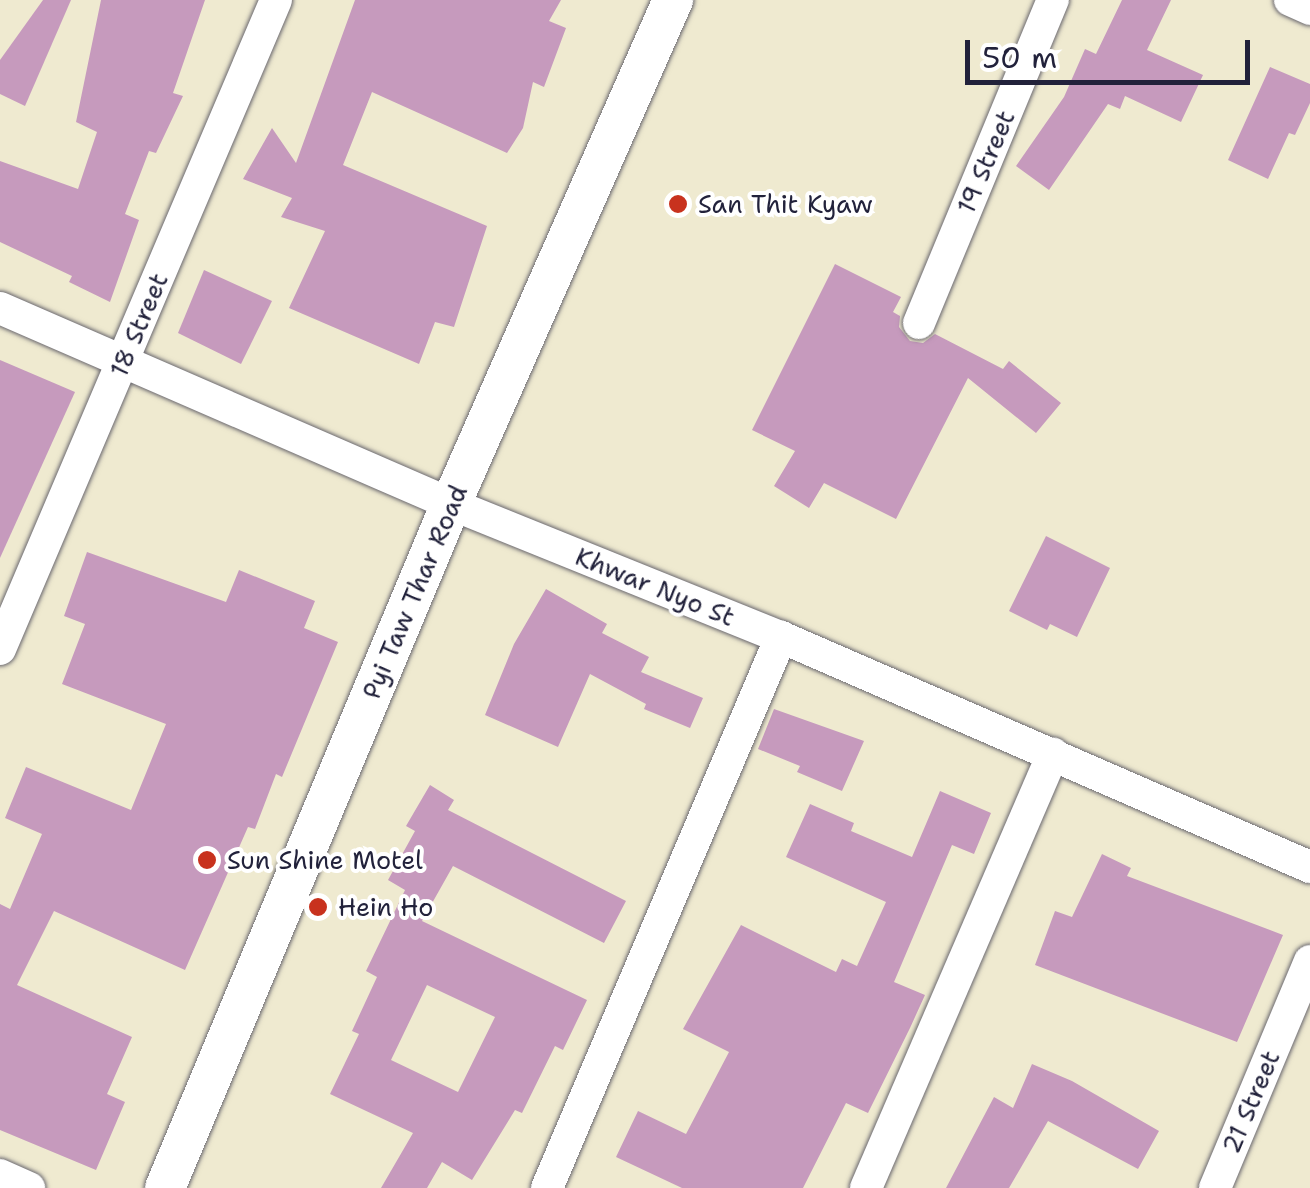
<!DOCTYPE html>
<html>
<head>
<meta charset="utf-8">
<style>
  body { margin:0 }
  #map { position:relative; width:1310px; height:1188px; overflow:hidden; background:#efead0; font-family:"Shantell Sans",sans-serif }
  div>[style] { position:absolute }
  [style*='--x'] { left:calc(var(--x)*1px); top:calc(var(--y)*1px); width:calc(var(--w)*1px); rotate:calc(var(--a)*1deg) }
  .building>* { inset:0; background:#c69abd }
  .roads { filter:drop-shadow(0 0 2px #6a686f) drop-shadow(0 0 2px #6a686f) }
  .minor>* { height:32px; margin:-16px; padding:0 16px; transform-origin:16px; border-radius:16px; background:#fff }
  .tertiary>* { height:40px; margin:-20px; padding:0 20px; transform-origin:20px; border-radius:20px; background:#fff }
  .dots>* { width:28px; height:28px; translate:-50% -50%; box-sizing:border-box; border:5px solid #fff; border-radius:50% }
  span { translate:-50% -50%; white-space:nowrap; text-align:center; line-height:1.15; -webkit-text-stroke:8px #fff; paint-order:stroke }
  .street-label { font-size:25px; color:#22223b }
  .poi-label { font-size:25px; color:#22223b }
  .left { translate:0 -50%; text-align:left }
  .scale { position:absolute; left:965px; top:40px; width:285px; height:45px; box-sizing:border-box; border:5px solid #22223b; border-top:0; padding-left:12px; font-size:30px; line-height:35px; white-space:nowrap; color:#22223b; -webkit-text-stroke:8px #fff; paint-order:stroke }
</style>
</head>
<body>
<div id="map">
  <div class="building">
    <i style="clip-path:polygon(43px 0,71px 0,25px 106px,0 94px,0 60px)"></i>
    <i style="clip-path:polygon(101px 0,205px 0,173px 93px,183px 96px,156px 153px,149px 151px,125px 214px,139px 220px,110px 302px,69px 282px,72px 276px,0 242px,0 161px,78px 189px,97px 132px,76px 122px)"></i>
    <i style="clip-path:polygon(355px 0,561px 0,549px 21px,566px 28px,544px 87px,533px 82px,523px 128px,507px 153px,372px 92px,343px 165px,487px 226px,454px 327px,435px 322px,419px 364px,289px 308px,325px 231px,281px 217px,292px 198px,243px 179px,272px 128px,296px 163px)"></i>
    <i style="clip-path:polygon(1122px 0,1171px 0,1147px 50px,1203px 75px,1181px 122px,1125px 96px,1120px 109px,1108px 104px,1049px 190px,1016px 166px,1064px 97px,1085px 49px,1096px 54px)"></i>
    <i style="clip-path:polygon(1270px 67px,1310px 84px,1310px 103px,1295px 135px,1289px 133px,1268px 179px,1228px 160px)"></i>
    <i style="clip-path:polygon(835px 264px,901px 297px,893px 312px,900px 316px,899px 327px,910px 341px,923px 343px,935px 334px,1003px 369px,1009px 361px,1061px 403px,1036px 433px,968px 378px,896px 519px,824px 483px,809px 508px,774px 486px,795px 451px,752px 430px)"></i>
    <i style="clip-path:polygon(204px 270px,272px 301px,241px 364px,178px 333px)"></i>
    <i style="clip-path:polygon(0 360px,75px 392px,0 558px)"></i>
    <i style="clip-path:polygon(1046px 536px,1110px 568px,1077px 637px,1050px 624px,1047px 630px,1009px 611px)"></i>
    <i style="clip-path:polygon(87px 552px,226px 602px,239px 570px,315px 601px,304px 628px,338px 642px,282px 777px,276px 774px,255px 829px,248px 827px,185px 970px,54px 911px,17px 985px,132px 1037px,107px 1094px,125px 1102px,96px 1170px,0 1130px,0 904px,10px 909px,42px 834px,5px 818px,26px 767px,131px 810px,166px 724px,62px 684px,85px 624px,64px 616px)"></i>
    <i style="clip-path:polygon(546px 589px,607px 624px,602px 633px,649px 657px,641px 672px,703px 698px,690px 728px,644px 709px,646px 704px,590px 674px,558px 747px,485px 715px,514px 644px)"></i>
    <i style="clip-path:polygon(774px 709px,864px 741px,842px 791px,797px 772px,800px 766px,758px 749px)"></i>
    <i style="clip-path:polygon(evenodd,430px 785px,454px 800px,448px 810px,626px 901px,604px 943px,453px 866px,422px 921px,587px 1000px,563px 1050px,555px 1046px,522px 1113px,515px 1110px,472px 1180px,442px 1162px,427px 1188px,381px 1188px,413px 1133px,330px 1094px,359px 1034px,352px 1031px,377px 977px,366px 971px,405px 890px,388px 880px,415px 831px,406px 826px,430px 785px,427px 985px,495px 1017px,458px 1092px,391px 1060px,427px 985px)"></i>
    <i style="clip-path:polygon(940px 791px,991px 813px,974px 854px,952px 845px,894px 982px,925px 995px,910px 1028px,868px 1113px,846px 1103px,803px 1188px,682px 1188px,616px 1157px,638px 1111px,686px 1134px,729px 1052px,683px 1029px,741px 925px,836px 972px,842px 959px,857px 966px,886px 902px,786px 857px,810px 804px,854px 823px,851px 831px,912px 857px)"></i>
    <i style="clip-path:polygon(1102px 854px,1131px 868px,1127px 876px,1283px 935px,1237px 1042px,1035px 965px,1055px 911px,1072px 917px)"></i>
    <i style="clip-path:polygon(1032px 1064px,1072px 1081px,1159px 1131px,1138px 1169px,1048px 1121px,1009px 1188px,946px 1188px,994px 1097px,1013px 1108px)"></i>
  </div>
  <div class="roads">
    <div class="minor">
      <i style="--x:1290;--y:0;--w:22;--a:24"></i>
      <i style="--x:0;--y:308;--w:492;--a:23.5"></i>
      <i style="--x:451;--y:504;--w:356;--a:22"></i>
      <i style="--x:781;--y:637;--w:577;--a:23.5"></i>
      <i style="--x:919;--y:323;--w:350;--a:-67.5"></i>
      <i style="--x:0;--y:649;--w:705;--a:-66.96"></i>
      <i style="--x:0;--y:1175;--w:32;--a:24"></i>
      <i style="--x:547;--y:1188;--w:599;--a:-66.99"></i>
      <i style="--x:866;--y:1188;--w:473;--a:-66.7"></i>
      <i style="--x:1215;--y:1188;--w:246;--a:-67.3"></i>
    </div>
    <div class="tertiary">
      <i style="--x:165;--y:1188;--w:741;--a:-67.31"></i>
      <i style="--x:451;--y:504;--w:551;--a:-66.23"></i>
    </div>
  </div>
  <div class="dots">
    <i style="left:678px;top:204px;background:#c8321e"></i>
    <i style="left:207px;top:860px;background:#c8321e"></i>
    <i style="left:318px;top:907px;background:#c8321e"></i>
  </div>
  <div class="street-label">
    <span style="left:986px;top:162px;rotate:-67deg">19 Street</span>
    <span style="left:139px;top:325px;rotate:-67deg">18 Street</span>
    <span style="left:655px;top:587px;rotate:22deg">Khwar Nyo St</span>
    <span style="left:415px;top:592px;rotate:-67deg">Pyi Taw Thar Road</span>
    <span style="left:1251px;top:1102px;rotate:-67deg">21 Street</span>
  </div>
  <div class="poi-label">
    <span class="left" style="left:698px;top:204px">San Thit Kyaw</span>
    <span class="left" style="left:227px;top:860px">Sun Shine Motel</span>
    <span class="left" style="left:338px;top:907px">Hein Ho</span>
  </div>
  <div class="scale">50 m</div>
</div>
</body>
</html>
